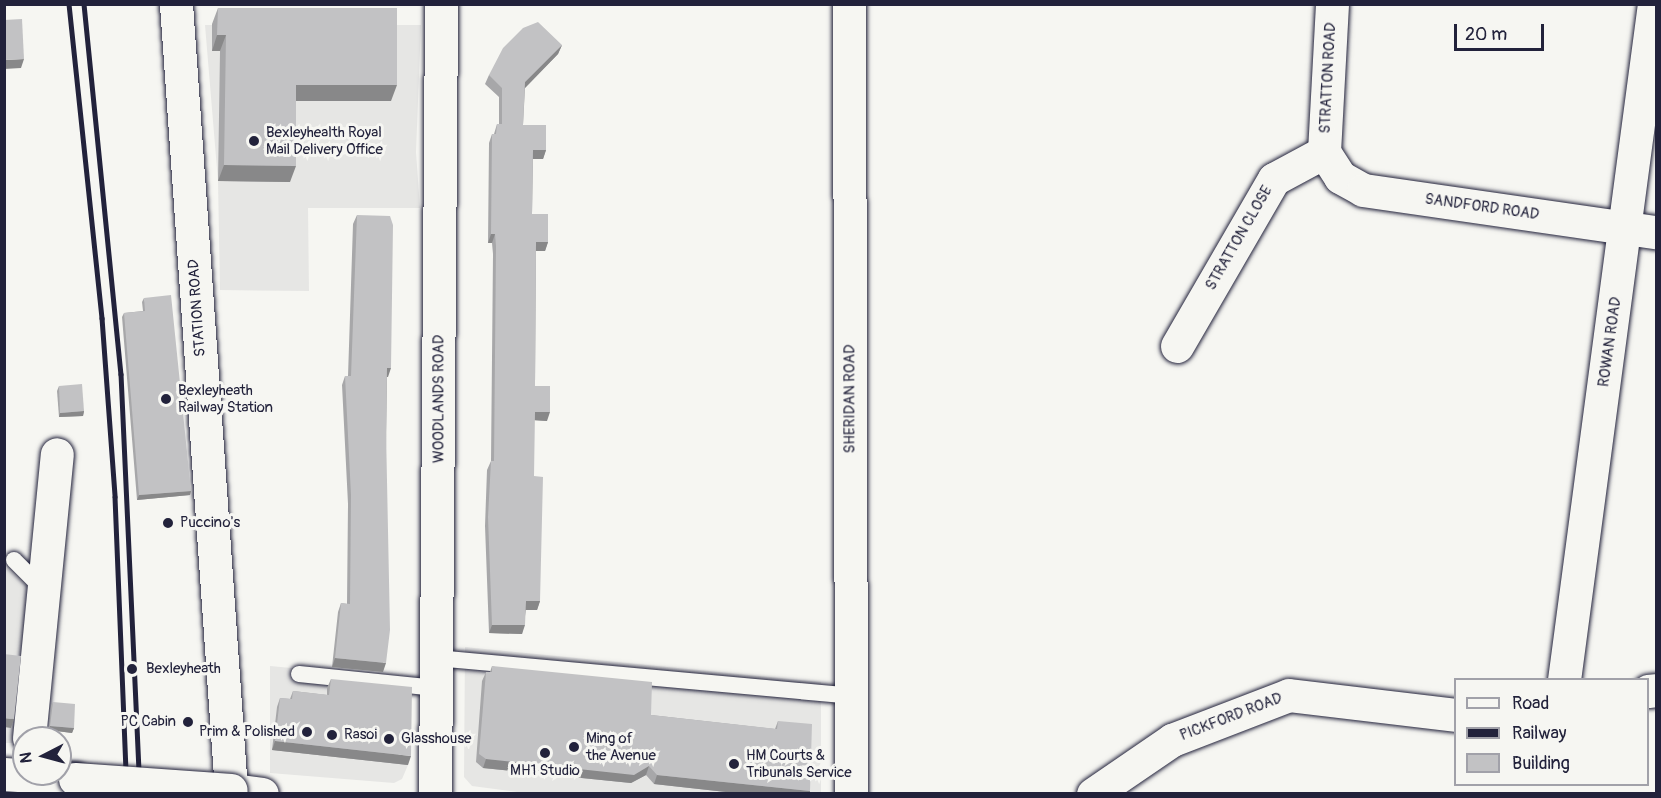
<!DOCTYPE html>
<html>
<head>
<meta charset="utf-8">
<style>
  body { margin:0 }
  #map { position:relative; width:1661px; height:798px; overflow:hidden; background:#f6f6f2; font-family:Pangolin,sans-serif }
  div>[style] { position:absolute }
  [style*='--x'] { left:calc(var(--x)*1px); top:calc(var(--y)*1px); width:calc(var(--w)*1px); rotate:calc(var(--a)*1deg) }
  .built>* { inset:0; background:#e6e6e4 }
  .roads { filter:drop-shadow(0 0 2px #22223b) drop-shadow(0 0 2px #22223b) }
  .lane>* { height:16px; margin:-8px; padding:0 8px; transform-origin:8px; border-radius:8px; background:#f6f6f2 }
  .street>* { height:33px; margin:-16.5px; padding:0 16.5px; transform-origin:16.5px; border-radius:16.5px; background:#f6f6f2 }
  .secondary>* { height:33px; margin:-16.5px; padding:0 16.5px; transform-origin:16.5px; border-radius:16.5px; background:#f6f6f2 }
  .rail>* { height:4.5px; margin:-2.25px; padding:0 2.25px; transform-origin:2.25px; border-radius:2.25px; background:#22223b }
  .bridges { filter:drop-shadow(0 0 2px #22223b) drop-shadow(0 0 2px #22223b) }
  .secondary-bridge>* { height:33px; margin:-16.5px; padding:0 16.5px; transform-origin:16.5px; border-radius:16.5px; background:#f6f6f2 }
  .wall>* { inset:0; background:#a7a7a9 }
  .shaded-wall>* { inset:0; background:#888889 }
  .building>* { inset:0; background:#c2c2c4 }
  .dots>* { width:16px; height:16px; translate:-50% -50%; box-sizing:border-box; border:3px solid #f6f6f2; border-radius:50% }
  span { translate:-50% -50%; white-space:nowrap; text-align:center; line-height:1.15; -webkit-text-stroke:6px #f6f6f2; paint-order:stroke }
  .street-label { font-size:15px; color:#22223b }
  .poi-label { font-size:15px; color:#22223b }
  .left { translate:0 -50%; text-align:left }
  .right { translate:-100% -50%; text-align:right }
  .frame { position:absolute; inset:0; border:6px solid #22223b; pointer-events:none }
  .legend { position:absolute; left:1454px; top:678px; width:195px; height:108px; box-sizing:border-box; background:#f6f6f2; border:2px solid #a1a1a9; margin:0; padding:8px 10px; list-style:none; font-size:18px; color:#22223b }
  .legend li { display:flex; align-items:center; gap:12px; height:30px }
  .legend b { width:30px; border:2px solid #a1a1a9 }
  .north { position:absolute; left:12px; top:726px; width:60px; height:60px; box-sizing:border-box; background:#f6f6f2; border:2px solid #a1a1a9; border-radius:50%; rotate:264deg; font-size:16px; font-weight:700; line-height:24px; text-align:center; color:#22223b }
  .north::after { content:''; display:block; margin:auto; width:21px; height:27px; background:#22223b; clip-path:polygon(50% 0,100% 100%,50% 72%,0 100%) }
  .scale { position:absolute; left:1454px; top:24px; width:90px; height:27px; box-sizing:border-box; border:3px solid #22223b; border-top:0; padding-left:8px; font-size:18px; line-height:21px; white-space:nowrap; color:#22223b; -webkit-text-stroke:4px #f6f6f2; paint-order:stroke }
</style>
</head>
<body>
<div id="map">
  <div class="built">
    <i style="clip-path:polygon(205px 25px,421px 25px,416px 152px,420px 208px,308px 208px,309px 291px,220px 290px,218px 181px)"></i>
    <i style="clip-path:polygon(4px 566px,33px 592px,14px 743px,5px 743px)"></i>
    <i style="clip-path:polygon(465px 647px,821px 682px,821px 793px,532px 794px,472px 786px,464px 777px)"></i>
    <i style="clip-path:polygon(270px 666px,410px 679px,408px 765px,402px 779px,394px 783px,270px 773px)"></i>
  </div>
  <div class="roads">
    <div class="lane">
      <i style="--x:14;--y:560;--w:41;--a:45"></i>
      <i style="--x:436;--y:658;--w:417;--a:5.2"></i>
      <i style="--x:299;--y:674;--w:138;--a:5.8"></i>
    </div>
    <div class="street">
      <i style="--x:176;--y:4;--w:788;--a:86"></i>
      <i style="--x:849;--y:4;--w:790;--a:89.85"></i>
      <i style="--x:1324;--y:152;--w:30;--a:57"></i>
      <i style="--x:1340;--y:177;--w:26;--a:29"></i>
      <i style="--x:1363;--y:190;--w:296;--a:8.2"></i>
      <i style="--x:1324;--y:152;--w:148;--a:-86.9"></i>
      <i style="--x:1177;--y:346;--w:193;--a:-59.9"></i>
      <i style="--x:1274;--y:179;--w:57;--a:-28.4"></i>
      <i style="--x:1564;--y:680;--w:682;--a:-82.42"></i>
      <i style="--x:1648;--y:691;--w:8;--a:-7"></i>
      <i style="--x:29;--y:738;--w:285;--a:-84.4"></i>
      <i style="--x:435;--y:794;--w:790;--a:-89.56"></i>
      <i style="--x:1093;--y:794;--w:96;--a:-34.4"></i>
      <i style="--x:1172;--y:740;--w:125;--a:-21"></i>
      <i style="--x:1289;--y:695;--w:168;--a:6.8"></i>
    </div>
    <div class="secondary">
      <i style="--x:4;--y:774;--w:71;--a:4"></i>
      <i style="--x:231;--y:790;--w:31;--a:7"></i>
    </div>
  </div>
  <div class="rail">
    <i style="--x:69;--y:4;--w:316;--a:84"></i>
    <i style="--x:102;--y:318;--w:179;--a:85.8"></i>
    <i style="--x:115;--y:497;--w:297;--a:87.7"></i>
    <i style="--x:84;--y:4;--w:372;--a:84.3"></i>
    <i style="--x:121;--y:374;--w:420;--a:87.4"></i>
  </div>
  <div class="bridges">
    <div class="secondary-bridge">
      <i style="--x:75;--y:779;--w:156;--a:4"></i>
    </div>
  </div>
  <div class="wall">
    <i style="clip-path:polygon(218px 8px,391px 101px,296px 101px,290px 182px,218px 181px,220px 51px,212px 51px,212px 24px)"></i>
    <i style="clip-path:polygon(562px 45px,558px 54px,525px 88px,523px 125px,546px 150px,543px 159px,533px 159px,532px 214px,548px 242px,545px 251px,536px 251px,535px 386px,547px 421px,534px 420px,534px 476px,540px 601px,537px 610px,526px 610px,522px 634px,489px 633px,485px 526px,487px 470px,491px 461px,493px 254px,492px 243px,488px 243px,489px 143px,492px 134px,494px 134px,497px 124px,499px 124px,499px 97px,485px 84px,489px 75px)"></i>
    <i style="clip-path:polygon(357px 215px,388px 377px,387px 377px,383px 672px,332px 667px,338px 612px,341px 603px,347px 604px,348px 504px,342px 385px,345px 376px,348px 376px,353px 224px)"></i>
    <i style="clip-path:polygon(144px 298px,191px 491px,190px 495px,137px 500px,122px 317px,124px 313px,143px 311px,142px 302px)"></i>
    <i style="clip-path:polygon(59px 386px,84px 411px,83px 416px,59px 417px,57px 391px)"></i>
    <i style="clip-path:polygon(492px 666px,651px 715px,775px 729px,778px 721px,810px 791px,810px 794px,744px 794px,654px 784px,646px 775px,631px 783px,483px 768px,476px 762px,482px 681px,486px 672px,490px 672px)"></i>
    <i style="clip-path:polygon(331px 679px,408px 765px,272px 750px,277px 707px,280px 698px,290px 699px,293px 691px,327px 695px,327px 688px)"></i>
    <i style="clip-path:polygon(53px 702px,74px 728px,72px 733px,49px 730px,51px 706px)"></i>
  </div>
  <div class="shaded-wall">
    <i style="clip-path:polygon(217px 35px,226px 35px,220px 51px,212px 51px)"></i>
    <i style="clip-path:polygon(562px 45px,558px 54px,522px 91px,525px 82px)"></i>
    <i style="clip-path:polygon(24px 59px,21px 68px,4px 69px,4px 60px)"></i>
    <i style="clip-path:polygon(296px 85px,397px 85px,391px 101px,290px 101px)"></i>
    <i style="clip-path:polygon(533px 150px,546px 150px,543px 159px,530px 159px)"></i>
    <i style="clip-path:polygon(224px 165px,296px 166px,290px 182px,218px 181px)"></i>
    <i style="clip-path:polygon(491px 234px,495px 234px,492px 243px,488px 243px)"></i>
    <i style="clip-path:polygon(536px 242px,548px 242px,545px 251px,533px 251px)"></i>
    <i style="clip-path:polygon(387px 368px,391px 368px,388px 377px,384px 377px)"></i>
    <i style="clip-path:polygon(84px 411px,83px 416px,59px 417px,60px 413px)"></i>
    <i style="clip-path:polygon(535px 412px,550px 412px,547px 421px,531px 420px)"></i>
    <i style="clip-path:polygon(191px 491px,190px 495px,137px 500px,139px 495px)"></i>
    <i style="clip-path:polygon(526px 601px,540px 601px,537px 610px,523px 610px)"></i>
    <i style="clip-path:polygon(492px 625px,525px 625px,522px 634px,489px 633px)"></i>
    <i style="clip-path:polygon(335px 658px,386px 663px,383px 672px,332px 667px)"></i>
    <i style="clip-path:polygon(4px 718px,14px 719px,11px 728px,4px 727px)"></i>
    <i style="clip-path:polygon(50px 726px,74px 728px,72px 733px,49px 730px)"></i>
    <i style="clip-path:polygon(275px 741px,411px 756px,408px 765px,272px 750px)"></i>
    <i style="clip-path:polygon(486px 759px,649px 766px,646px 775px,631px 783px,483px 768px)"></i>
    <i style="clip-path:polygon(657px 775px,810px 791px,810px 794px,744px 794px,654px 784px)"></i>
  </div>
  <div class="building">
    <i style="clip-path:polygon(218px 8px,397px 8px,397px 85px,296px 85px,296px 166px,224px 165px,226px 35px,217px 35px)"></i>
    <i style="clip-path:polygon(22px 19px,24px 59px,4px 60px,4px 20px)"></i>
    <i style="clip-path:polygon(538px 22px,562px 45px,525px 82px,523px 125px,546px 125px,546px 150px,533px 150px,532px 214px,548px 214px,548px 242px,536px 242px,535px 386px,550px 386px,550px 412px,535px 412px,534px 476px,543px 477px,540px 601px,526px 601px,525px 625px,492px 625px,488px 517px,491px 461px,494px 461px,496px 246px,495px 234px,491px 234px,492px 134px,496px 134px,497px 124px,502px 124px,502px 88px,489px 75px,503px 48px,523px 28px)"></i>
    <i style="clip-path:polygon(357px 215px,390px 216px,393px 225px,391px 368px,387px 368px,386px 431px,390px 630px,386px 663px,335px 658px,341px 603px,350px 604px,351px 495px,345px 376px,351px 376px)"></i>
    <i style="clip-path:polygon(171px 295px,191px 491px,139px 495px,124px 313px,145px 311px,144px 298px)"></i>
    <i style="clip-path:polygon(82px 384px,84px 411px,60px 413px,59px 386px)"></i>
    <i style="clip-path:polygon(4px 654px,21px 656px,14px 719px,4px 718px)"></i>
    <i style="clip-path:polygon(492px 666px,652px 682px,651px 715px,777px 729px,778px 721px,812px 724px,810px 791px,657px 775px,649px 766px,634px 775px,486px 759px,479px 754px,486px 672px,492px 672px)"></i>
    <i style="clip-path:polygon(331px 679px,412px 687px,411px 756px,275px 741px,280px 698px,292px 699px,293px 691px,329px 695px)"></i>
    <i style="clip-path:polygon(53px 702px,75px 704px,74px 728px,50px 726px)"></i>
  </div>
  <div class="dots">
    <i style="left:254px;top:141px;background:#22223b"></i>
    <i style="left:166px;top:399px;background:#22223b"></i>
    <i style="left:168px;top:523px;background:#22223b"></i>
    <i style="left:132px;top:669px;background:#22223b"></i>
    <i style="left:188px;top:722px;background:#22223b"></i>
    <i style="left:307px;top:732px;background:#22223b"></i>
    <i style="left:332px;top:735px;background:#22223b"></i>
    <i style="left:389px;top:739px;background:#22223b"></i>
    <i style="left:574px;top:747px;background:#22223b"></i>
    <i style="left:545px;top:753px;background:#22223b"></i>
    <i style="left:734px;top:764px;background:#22223b"></i>
  </div>
  <div class="street-label">
    <span style="left:1328px;top:78px;rotate:-87deg">STRATTON ROAD</span>
    <span style="left:1482px;top:207px;rotate:8deg">SANDFORD ROAD</span>
    <span style="left:1239px;top:238px;rotate:-60deg">STRATTON CLOSE</span>
    <span style="left:197px;top:308px;rotate:-94deg">STATION ROAD</span>
    <span style="left:1610px;top:342px;rotate:-82deg">ROWAN ROAD</span>
    <span style="left:439px;top:399px;rotate:-90deg">WOODLANDS ROAD</span>
    <span style="left:850px;top:399px;rotate:-90deg">SHERIDAN ROAD</span>
    <span style="left:1231px;top:717px;rotate:-21deg">PICKFORD ROAD</span>
  </div>
  <div class="poi-label">
    <span class="left" style="left:266px;top:141px">Bexleyhealth Royal<br>Mail Delivery Office</span>
    <span class="left" style="left:178px;top:399px">Bexleyheath<br>Railway Station</span>
    <span class="left" style="left:180px;top:523px">Puccino's</span>
    <span class="left" style="left:146px;top:669px">Bexleyheath</span>
    <span class="right" style="left:176px;top:722px">PC Cabin</span>
    <span class="right" style="left:295px;top:732px">Prim &amp; Polished</span>
    <span class="left" style="left:344px;top:735px">Rasoi</span>
    <span class="left" style="left:586px;top:747px">Ming of<br>the Avenue</span>
    <span class="left" style="left:401px;top:739px">Glasshouse</span>
    <span class="left" style="left:746px;top:764px">HM Courts &amp;<br>Tribunals Service</span>
    <span style="left:545px;top:771px">MH1 Studio</span>
  </div>
  <div class="frame"></div>
  <ul class="legend">
  <li><b style="height:8px;background:#f6f6f2"></b>Road</li>
  <li><b style="height:8px;background:#22223b"></b>Railway</li>
  <li><b style="height:16px;background:#c2c2c4"></b>Building</li>
  </ul>
  <div class="north">N</div>
  <div class="scale">20 m</div>
</div>
</body>
</html>
